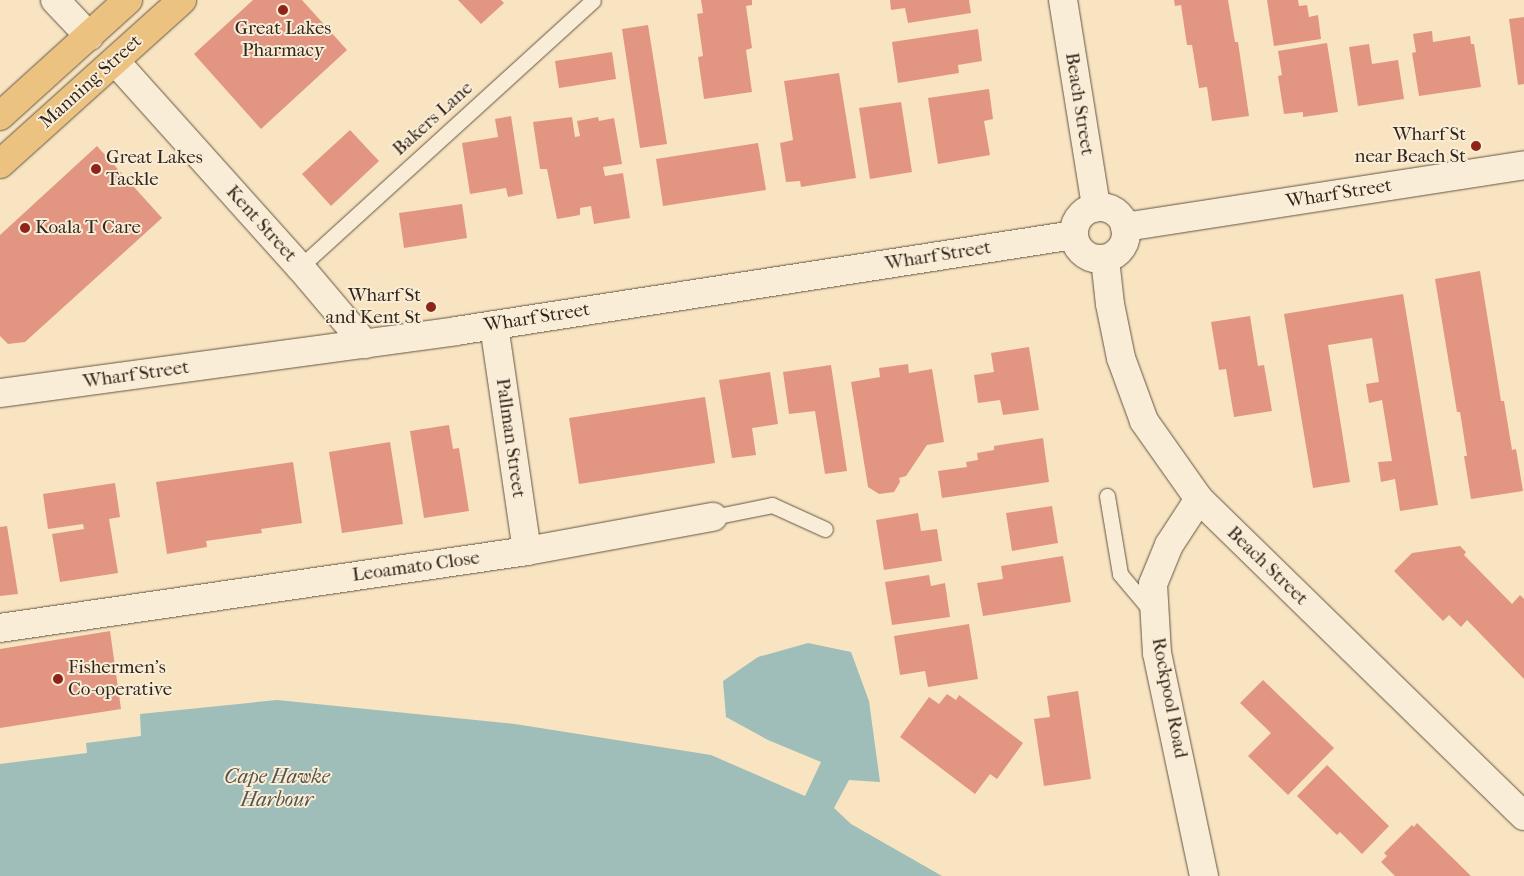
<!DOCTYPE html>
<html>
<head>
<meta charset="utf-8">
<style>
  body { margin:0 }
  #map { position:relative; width:1524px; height:876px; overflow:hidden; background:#f8e4c1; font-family:"IM FELL French Canon",serif }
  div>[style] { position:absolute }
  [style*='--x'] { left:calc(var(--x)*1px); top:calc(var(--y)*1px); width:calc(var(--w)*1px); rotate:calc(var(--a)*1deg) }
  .water>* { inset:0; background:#9fbdb9 }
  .building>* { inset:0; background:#e29681 }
  .roads { filter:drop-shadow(0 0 1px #645544) drop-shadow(0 0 1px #645544) }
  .service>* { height:15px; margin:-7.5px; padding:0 7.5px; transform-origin:7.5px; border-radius:7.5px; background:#faedd7 }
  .minor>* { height:28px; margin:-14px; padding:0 14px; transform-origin:14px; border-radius:14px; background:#faedd7 }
  .tertiary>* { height:28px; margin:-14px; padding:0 14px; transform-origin:14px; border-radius:14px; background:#faedd7 }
  .tertiary>.ring { margin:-14px; padding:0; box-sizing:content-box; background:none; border:28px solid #faedd7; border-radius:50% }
  .primary>* { height:28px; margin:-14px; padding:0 14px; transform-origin:14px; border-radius:14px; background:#ecc280 }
  .dots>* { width:14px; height:14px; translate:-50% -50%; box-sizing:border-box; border:2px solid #faedd7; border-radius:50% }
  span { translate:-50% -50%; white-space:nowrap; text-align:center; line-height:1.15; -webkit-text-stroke:4px #faedd7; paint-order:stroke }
  .poi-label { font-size:19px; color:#32251a }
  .right { translate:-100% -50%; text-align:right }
  .left { translate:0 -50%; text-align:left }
  .street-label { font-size:19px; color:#32251a }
  .water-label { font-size:20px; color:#53534a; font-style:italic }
</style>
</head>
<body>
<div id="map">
  <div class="water">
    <i style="clip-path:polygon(808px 643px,851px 652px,869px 701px,880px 782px,849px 780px,834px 808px,851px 824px,942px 876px,0 876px,0 764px,87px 753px,86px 743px,141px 736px,140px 714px,277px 700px,515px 724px,711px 755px,805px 796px,821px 762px,768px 740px,726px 717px,723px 681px,758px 657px)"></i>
  </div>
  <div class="building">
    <i style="clip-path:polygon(253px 0,302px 0,347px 50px,261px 129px,194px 54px)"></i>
    <i style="clip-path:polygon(458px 0,501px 0,504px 3px,481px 24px)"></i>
    <i style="clip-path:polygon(701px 0,752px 0,752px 5px,746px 6px,752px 48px,746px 50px,752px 92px,704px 99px,698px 57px,703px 56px,697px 14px,703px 13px)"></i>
    <i style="clip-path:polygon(890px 0,969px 0,971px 13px,908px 23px,905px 8px,891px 10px)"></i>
    <i style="clip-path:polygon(1174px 0,1228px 0,1235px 42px,1238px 42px,1249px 116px,1212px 121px,1207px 87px,1199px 88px,1192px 45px,1187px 45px,1181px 5px,1175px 6px)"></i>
    <i style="clip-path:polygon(1267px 0,1298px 0,1299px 6px,1307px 5px,1309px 17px,1318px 15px,1321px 39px,1274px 46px)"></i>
    <i style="clip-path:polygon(1524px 17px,1524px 84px,1518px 85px,1509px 19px)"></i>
    <i style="clip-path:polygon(648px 25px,667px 144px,640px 148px,622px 29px)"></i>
    <i style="clip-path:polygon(978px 29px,982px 61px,958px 65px,959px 73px,898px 83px,892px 42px)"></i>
    <i style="clip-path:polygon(1432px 31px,1433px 42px,1470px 36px,1471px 44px,1474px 44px,1481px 87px,1419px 96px,1412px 53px,1416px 52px,1413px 34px)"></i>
    <i style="clip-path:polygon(1327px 43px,1338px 112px,1303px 117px,1303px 112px,1284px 114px,1278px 76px,1282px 75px,1278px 51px)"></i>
    <i style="clip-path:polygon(1369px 44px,1372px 64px,1398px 60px,1404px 99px,1358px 106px,1349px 47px)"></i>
    <i style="clip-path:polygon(612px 52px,616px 79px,559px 88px,555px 61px)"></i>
    <i style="clip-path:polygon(839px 73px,856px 178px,801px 187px,800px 181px,786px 182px,780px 143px,793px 140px,784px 81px)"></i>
    <i style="clip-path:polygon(989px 89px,993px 119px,984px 121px,990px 155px,938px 164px,928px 98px)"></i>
    <i style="clip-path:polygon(901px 102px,912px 172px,870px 179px,859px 108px)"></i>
    <i style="clip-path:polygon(511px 116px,523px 194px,508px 197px,506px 188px,470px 194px,462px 143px,498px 137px,495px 119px)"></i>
    <i style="clip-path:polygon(572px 117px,575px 137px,580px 136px,577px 121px,598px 117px,599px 121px,614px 118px,622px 164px,603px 167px,605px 176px,623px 173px,630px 218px,594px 224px,591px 206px,580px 208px,580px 215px,557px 219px,547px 169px,540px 169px,533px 122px)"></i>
    <i style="clip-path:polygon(350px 130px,379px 161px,331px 206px,302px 174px)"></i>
    <i style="clip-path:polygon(758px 143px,766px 190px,663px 206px,656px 159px)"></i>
    <i style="clip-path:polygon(97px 146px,162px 218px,25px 342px,8px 344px,0 336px,0 235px)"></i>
    <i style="clip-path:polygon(462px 204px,467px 238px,404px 248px,399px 213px)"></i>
    <i style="clip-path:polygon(1480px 271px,1501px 401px,1504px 401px,1512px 450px,1516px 449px,1523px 491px,1471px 499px,1464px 456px,1467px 456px,1460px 412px,1457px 412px,1435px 279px)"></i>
    <i style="clip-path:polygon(1403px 294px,1438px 505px,1400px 511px,1395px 479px,1381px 482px,1378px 462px,1392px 461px,1382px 400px,1369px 403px,1366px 384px,1379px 382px,1372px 338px,1328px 345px,1350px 482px,1313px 488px,1284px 314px)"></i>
    <i style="clip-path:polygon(1250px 316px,1258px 366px,1264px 365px,1272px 411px,1234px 417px,1226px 369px,1219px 370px,1211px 322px)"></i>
    <i style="clip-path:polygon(1029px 347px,1039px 410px,1003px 415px,1000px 400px,978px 403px,974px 375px,994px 372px,991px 353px)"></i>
    <i style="clip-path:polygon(908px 364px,909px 373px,932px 369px,944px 442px,927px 445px,906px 476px,899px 478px,900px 482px,894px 492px,879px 494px,868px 487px,851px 382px,880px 377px,879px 368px)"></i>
    <i style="clip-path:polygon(831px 365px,847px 471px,825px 474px,815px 411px,789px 414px,783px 372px)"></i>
    <i style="clip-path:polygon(770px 372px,778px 424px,752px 428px,756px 455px,732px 458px,719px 380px)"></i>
    <i style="clip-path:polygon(705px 397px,715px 463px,579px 484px,569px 418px)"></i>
    <i style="clip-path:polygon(449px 425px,453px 449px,459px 448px,469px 511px,424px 518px,410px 431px)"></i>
    <i style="clip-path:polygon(1043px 438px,1049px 482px,942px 498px,938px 471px,967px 467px,966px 462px,978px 460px,977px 453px,994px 450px,994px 446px)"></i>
    <i style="clip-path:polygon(390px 442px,403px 524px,342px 533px,329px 452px)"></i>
    <i style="clip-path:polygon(293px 462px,302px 523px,261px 529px,262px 533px,206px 541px,207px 547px,167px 554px,156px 482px)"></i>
    <i style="clip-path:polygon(115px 483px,120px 517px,109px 519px,118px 573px,60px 582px,52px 534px,84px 529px,83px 524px,48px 529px,43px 494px)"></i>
    <i style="clip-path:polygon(1052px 506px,1058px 543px,1012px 551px,1006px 513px)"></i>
    <i style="clip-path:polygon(918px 513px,921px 531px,937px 529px,942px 561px,884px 570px,876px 520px)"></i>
    <i style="clip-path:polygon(7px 526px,18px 594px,0 596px,0 527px)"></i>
    <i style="clip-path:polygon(1460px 546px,1466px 552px,1464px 555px,1512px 604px,1520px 595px,1524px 599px,1524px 679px,1467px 620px,1461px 627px,1449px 615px,1443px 621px,1394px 571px,1412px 553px)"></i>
    <i style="clip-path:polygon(1063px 556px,1071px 602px,983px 616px,977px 583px,1003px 579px,1001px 566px)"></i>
    <i style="clip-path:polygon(929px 575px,931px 586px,945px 583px,950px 617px,892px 625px,885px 582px)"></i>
    <i style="clip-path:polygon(969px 624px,978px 679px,928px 687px,925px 671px,900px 675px,894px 636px)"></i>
    <i style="clip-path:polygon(110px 631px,121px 709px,0 728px,0 649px)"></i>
    <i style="clip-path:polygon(1263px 680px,1334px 748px,1288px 795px,1248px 756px,1271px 733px,1240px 703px)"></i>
    <i style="clip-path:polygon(1078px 691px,1091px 779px,1044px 786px,1034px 719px,1050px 717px,1047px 696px)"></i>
    <i style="clip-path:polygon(947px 694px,956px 700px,959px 695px,1023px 743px,997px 779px,990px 774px,975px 794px,900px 737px,929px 697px,939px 704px)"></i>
    <i style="clip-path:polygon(1327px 765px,1389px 826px,1362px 854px,1340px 832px,1337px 835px,1297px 796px)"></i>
    <i style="clip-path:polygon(1417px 823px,1471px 876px,1395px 876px,1381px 862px,1387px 856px,1384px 853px,1412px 825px,1414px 827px)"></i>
  </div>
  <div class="roads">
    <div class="service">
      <i style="--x:300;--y:267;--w:396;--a:-42.3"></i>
      <i style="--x:1107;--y:496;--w:79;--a:80.5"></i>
      <i style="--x:1120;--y:574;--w:50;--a:49.9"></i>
      <i style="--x:713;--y:517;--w:60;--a:-11.5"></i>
      <i style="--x:772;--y:505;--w:58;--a:24.4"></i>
    </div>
    <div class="minor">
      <i style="--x:55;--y:0;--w:50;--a:46.6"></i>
      <i style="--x:115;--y:61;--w:277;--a:48.1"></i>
      <i style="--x:300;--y:267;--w:101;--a:49.8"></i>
      <i style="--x:1105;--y:259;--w:45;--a:83.7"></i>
      <i style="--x:1110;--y:304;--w:55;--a:78.5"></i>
      <i style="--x:1121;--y:358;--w:67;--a:69.9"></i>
      <i style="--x:1144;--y:421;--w:95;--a:54.8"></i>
      <i style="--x:1199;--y:499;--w:454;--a:44.3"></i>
      <i style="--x:494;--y:325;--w:228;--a:81.7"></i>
      <i style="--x:1199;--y:499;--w:55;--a:123.1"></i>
      <i style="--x:1169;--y:545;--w:42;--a:112.3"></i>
      <i style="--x:1153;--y:584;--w:69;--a:86.7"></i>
      <i style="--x:1157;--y:653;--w:228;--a:78.1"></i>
      <i style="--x:0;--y:628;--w:533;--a:-8.31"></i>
      <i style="--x:527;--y:551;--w:189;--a:-10.4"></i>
    </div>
    <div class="tertiary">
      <i style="--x:1063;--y:0;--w:210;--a:80.9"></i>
      <i class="ring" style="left:1074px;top:207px;width:24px;height:24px"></i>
      <i style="--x:1125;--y:227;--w:404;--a:-8.8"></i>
      <i style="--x:0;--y:393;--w:460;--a:-7.7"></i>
      <i style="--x:456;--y:331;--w:625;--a:-8.83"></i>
    </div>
    <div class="primary">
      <i style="--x:0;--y:116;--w:173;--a:-42.2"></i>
      <i style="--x:0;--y:164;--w:245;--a:-42"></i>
    </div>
  </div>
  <div class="dots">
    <i style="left:283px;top:10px;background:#8f2418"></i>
    <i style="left:1476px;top:146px;background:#8f2418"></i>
    <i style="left:96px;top:169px;background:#8f2418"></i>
    <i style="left:25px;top:228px;background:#8f2418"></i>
    <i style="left:431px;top:307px;background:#8f2418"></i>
    <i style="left:58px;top:679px;background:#8f2418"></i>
  </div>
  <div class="poi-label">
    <span style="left:283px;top:40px">Great Lakes<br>Pharmacy</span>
    <span class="right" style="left:1466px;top:146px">Wharf St<br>near Beach St</span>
    <span class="left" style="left:106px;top:169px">Great Lakes<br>Tackle</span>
    <span class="left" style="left:35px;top:228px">Koala T Care</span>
    <span class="right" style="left:421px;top:307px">Wharf St<br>and Kent St</span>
    <span class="left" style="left:68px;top:679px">Fishermen's<br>Co-operative</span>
  </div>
  <div class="street-label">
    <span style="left:91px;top:82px;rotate:-42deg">Manning Street</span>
    <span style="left:1079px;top:104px;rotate:81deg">Beach Street</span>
    <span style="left:433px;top:119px;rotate:-42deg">Bakers Lane</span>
    <span style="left:1339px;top:194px;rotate:-9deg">Wharf Street</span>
    <span style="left:261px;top:224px;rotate:48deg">Kent Street</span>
    <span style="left:938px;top:256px;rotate:-9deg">Wharf Street</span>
    <span style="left:537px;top:318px;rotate:-9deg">Wharf Street</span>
    <span style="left:136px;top:375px;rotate:-8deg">Wharf Street</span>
    <span style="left:510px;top:438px;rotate:82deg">Pallman Street</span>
    <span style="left:1267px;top:566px;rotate:44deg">Beach Street</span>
    <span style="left:416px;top:567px;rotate:-8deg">Leoamato Close</span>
    <span style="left:1169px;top:698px;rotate:79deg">Rockpool Road</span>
  </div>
  <div class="water-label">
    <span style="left:277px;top:788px">Cape Hawke<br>Harbour</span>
  </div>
</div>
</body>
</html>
